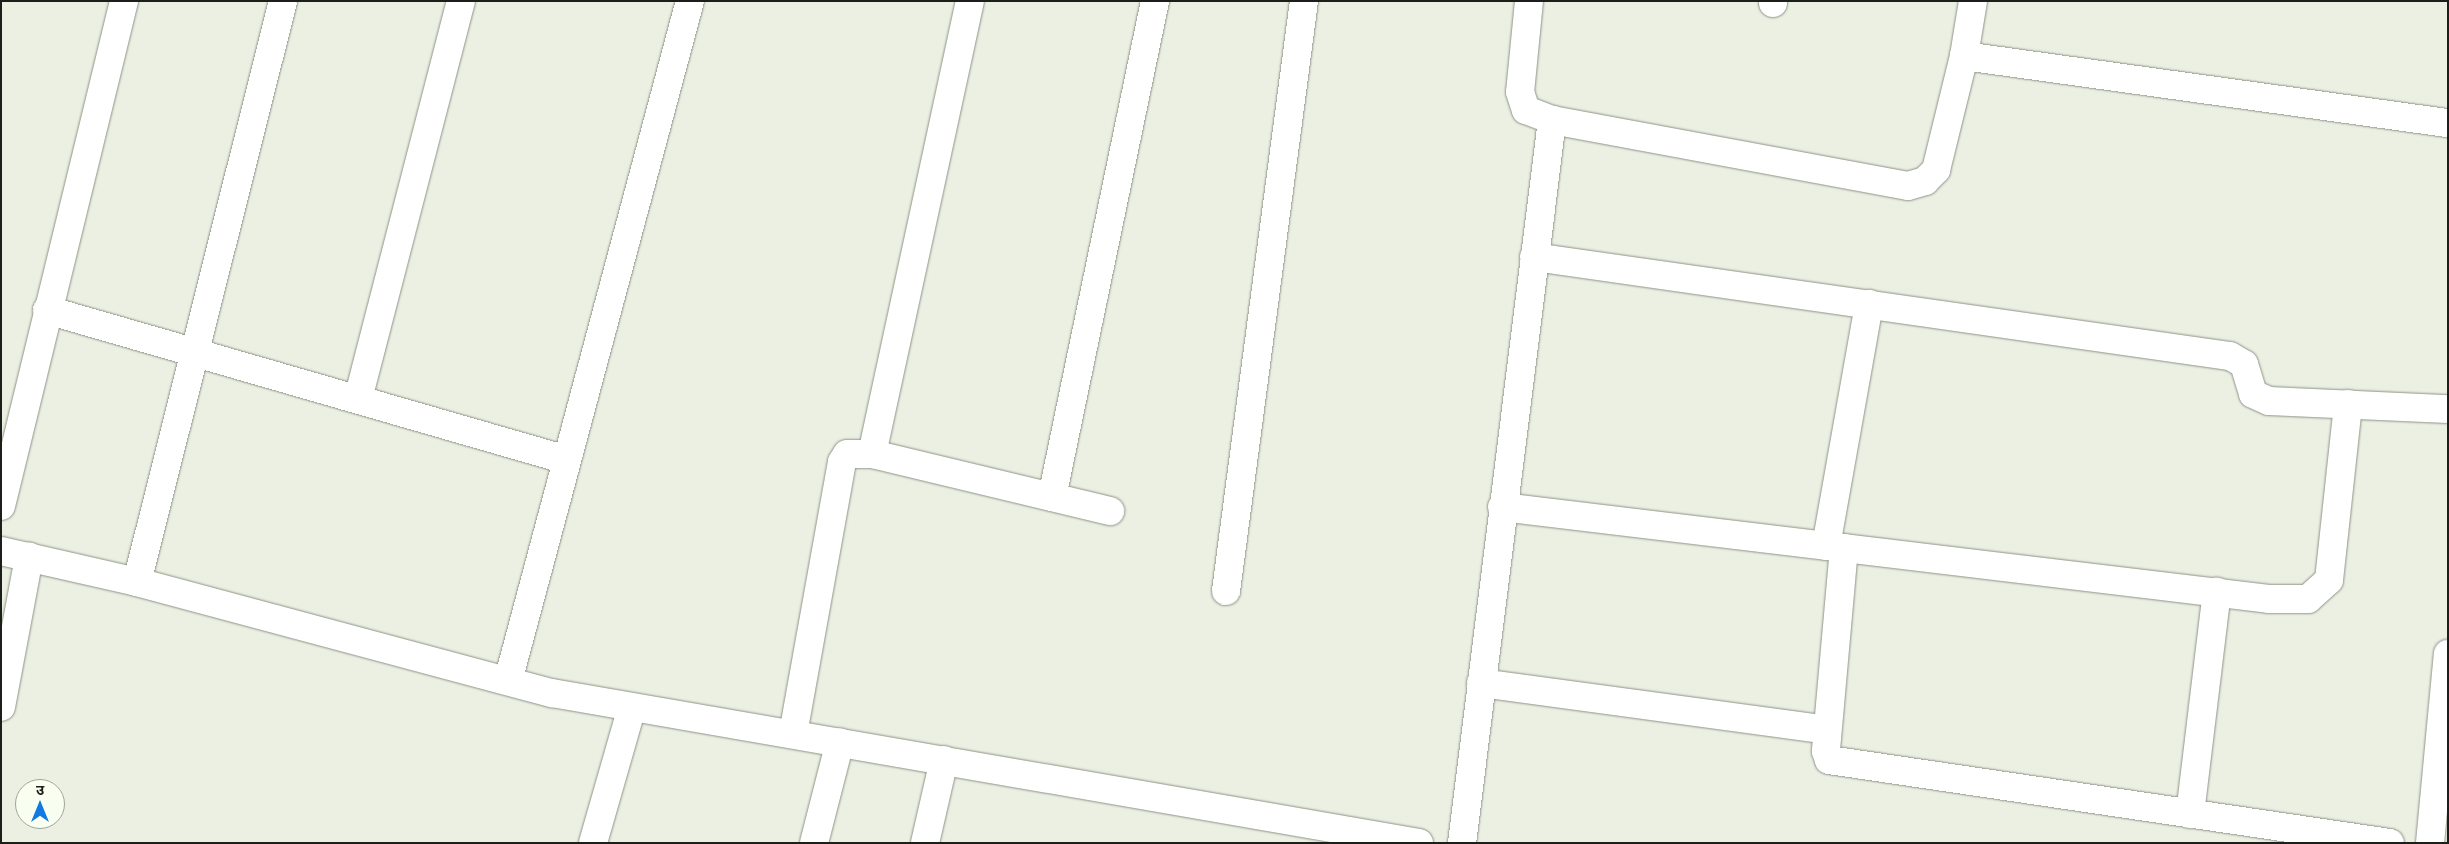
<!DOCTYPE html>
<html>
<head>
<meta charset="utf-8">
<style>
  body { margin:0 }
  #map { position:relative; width:2449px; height:844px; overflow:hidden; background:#ebf0e3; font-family:Inter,"Noto Sans Devanagari",sans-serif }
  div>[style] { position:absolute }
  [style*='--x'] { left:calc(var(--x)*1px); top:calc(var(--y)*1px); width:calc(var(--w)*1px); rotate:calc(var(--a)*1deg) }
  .roads { filter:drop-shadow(0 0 1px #8d9386) drop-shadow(0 0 1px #8d9386) }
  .minor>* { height:28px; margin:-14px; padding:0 14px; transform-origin:14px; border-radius:14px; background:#fff }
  span { translate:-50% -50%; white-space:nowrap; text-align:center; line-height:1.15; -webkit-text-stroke:4px #f8fef0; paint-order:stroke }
  .frame { position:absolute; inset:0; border:2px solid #1c1e1a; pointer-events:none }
  .north { position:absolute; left:15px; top:779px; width:50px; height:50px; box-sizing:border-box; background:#f8fef0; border:1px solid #a0a49a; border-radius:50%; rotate:0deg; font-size:14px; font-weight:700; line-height:20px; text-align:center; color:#1c1e1a }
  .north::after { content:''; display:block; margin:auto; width:18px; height:22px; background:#107ae2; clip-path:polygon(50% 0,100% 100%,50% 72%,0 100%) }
</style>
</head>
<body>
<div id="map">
  <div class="roads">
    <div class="minor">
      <i style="--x:1529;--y:1;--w:91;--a:95.6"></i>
      <i style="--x:1520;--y:92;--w:19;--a:72"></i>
      <i style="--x:1526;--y:110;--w:28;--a:21"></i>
      <i style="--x:1552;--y:120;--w:362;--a:10.5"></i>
      <i style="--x:1908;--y:186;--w:18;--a:-16"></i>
      <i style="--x:1925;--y:181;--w:16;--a:-45"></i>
      <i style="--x:1936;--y:170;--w:117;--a:-76.2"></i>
      <i style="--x:1964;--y:56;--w:56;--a:-80.7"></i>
      <i style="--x:1773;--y:3;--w:2;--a:-90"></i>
      <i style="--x:1964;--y:56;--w:489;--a:7.9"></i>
      <i style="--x:1534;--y:257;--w:703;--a:8.1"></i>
      <i style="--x:2230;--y:356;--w:16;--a:30"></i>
      <i style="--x:2244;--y:364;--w:31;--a:73"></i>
      <i style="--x:2253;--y:394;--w:17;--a:24"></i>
      <i style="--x:2269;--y:401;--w:179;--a:2.6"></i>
      <i style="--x:47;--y:310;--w:541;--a:16.09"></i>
      <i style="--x:358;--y:399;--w:411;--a:-75.5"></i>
      <i style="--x:872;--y:454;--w:463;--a:-77.8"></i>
      <i style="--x:1052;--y:497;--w:507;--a:-78.27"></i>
      <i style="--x:1;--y:506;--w:520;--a:-76.31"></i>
      <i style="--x:1502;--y:507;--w:772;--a:6.84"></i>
      <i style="--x:2269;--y:599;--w:39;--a:0"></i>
      <i style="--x:2308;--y:599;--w:28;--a:-42"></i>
      <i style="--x:2329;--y:580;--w:177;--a:-83.8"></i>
      <i style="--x:1826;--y:546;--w:246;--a:-79.9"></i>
      <i style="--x:1844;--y:548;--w:204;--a:95.1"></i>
      <i style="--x:1826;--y:751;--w:9;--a:72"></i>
      <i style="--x:1829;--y:760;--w:567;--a:8.42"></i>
      <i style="--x:1;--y:551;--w:139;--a:12.8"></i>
      <i style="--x:137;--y:582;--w:430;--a:15"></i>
      <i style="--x:552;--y:693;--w:880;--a:9.82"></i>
      <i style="--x:137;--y:582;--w:599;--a:-75.89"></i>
      <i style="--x:1226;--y:591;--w:595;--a:-82.47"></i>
      <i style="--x:508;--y:681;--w:704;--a:-75.02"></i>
      <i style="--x:1481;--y:683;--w:349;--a:7.7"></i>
      <i style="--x:1;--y:707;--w:153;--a:-79.4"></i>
      <i style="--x:793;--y:734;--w:276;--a:-79.8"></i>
      <i style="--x:842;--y:462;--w:9;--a:-58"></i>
      <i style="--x:847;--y:454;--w:25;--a:0"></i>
      <i style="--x:872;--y:454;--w:245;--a:13.5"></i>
      <i style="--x:2190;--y:814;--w:224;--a:-83.1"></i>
      <i style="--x:593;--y:843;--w:141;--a:-74"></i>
      <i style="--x:814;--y:843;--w:104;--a:-75.6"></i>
      <i style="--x:925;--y:843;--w:85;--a:-77.1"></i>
      <i style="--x:1462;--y:843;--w:729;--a:-82.9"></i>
      <i style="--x:2430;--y:843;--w:190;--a:-84.6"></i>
    </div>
  </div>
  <div class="frame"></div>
  <div class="north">उ</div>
</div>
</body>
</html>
